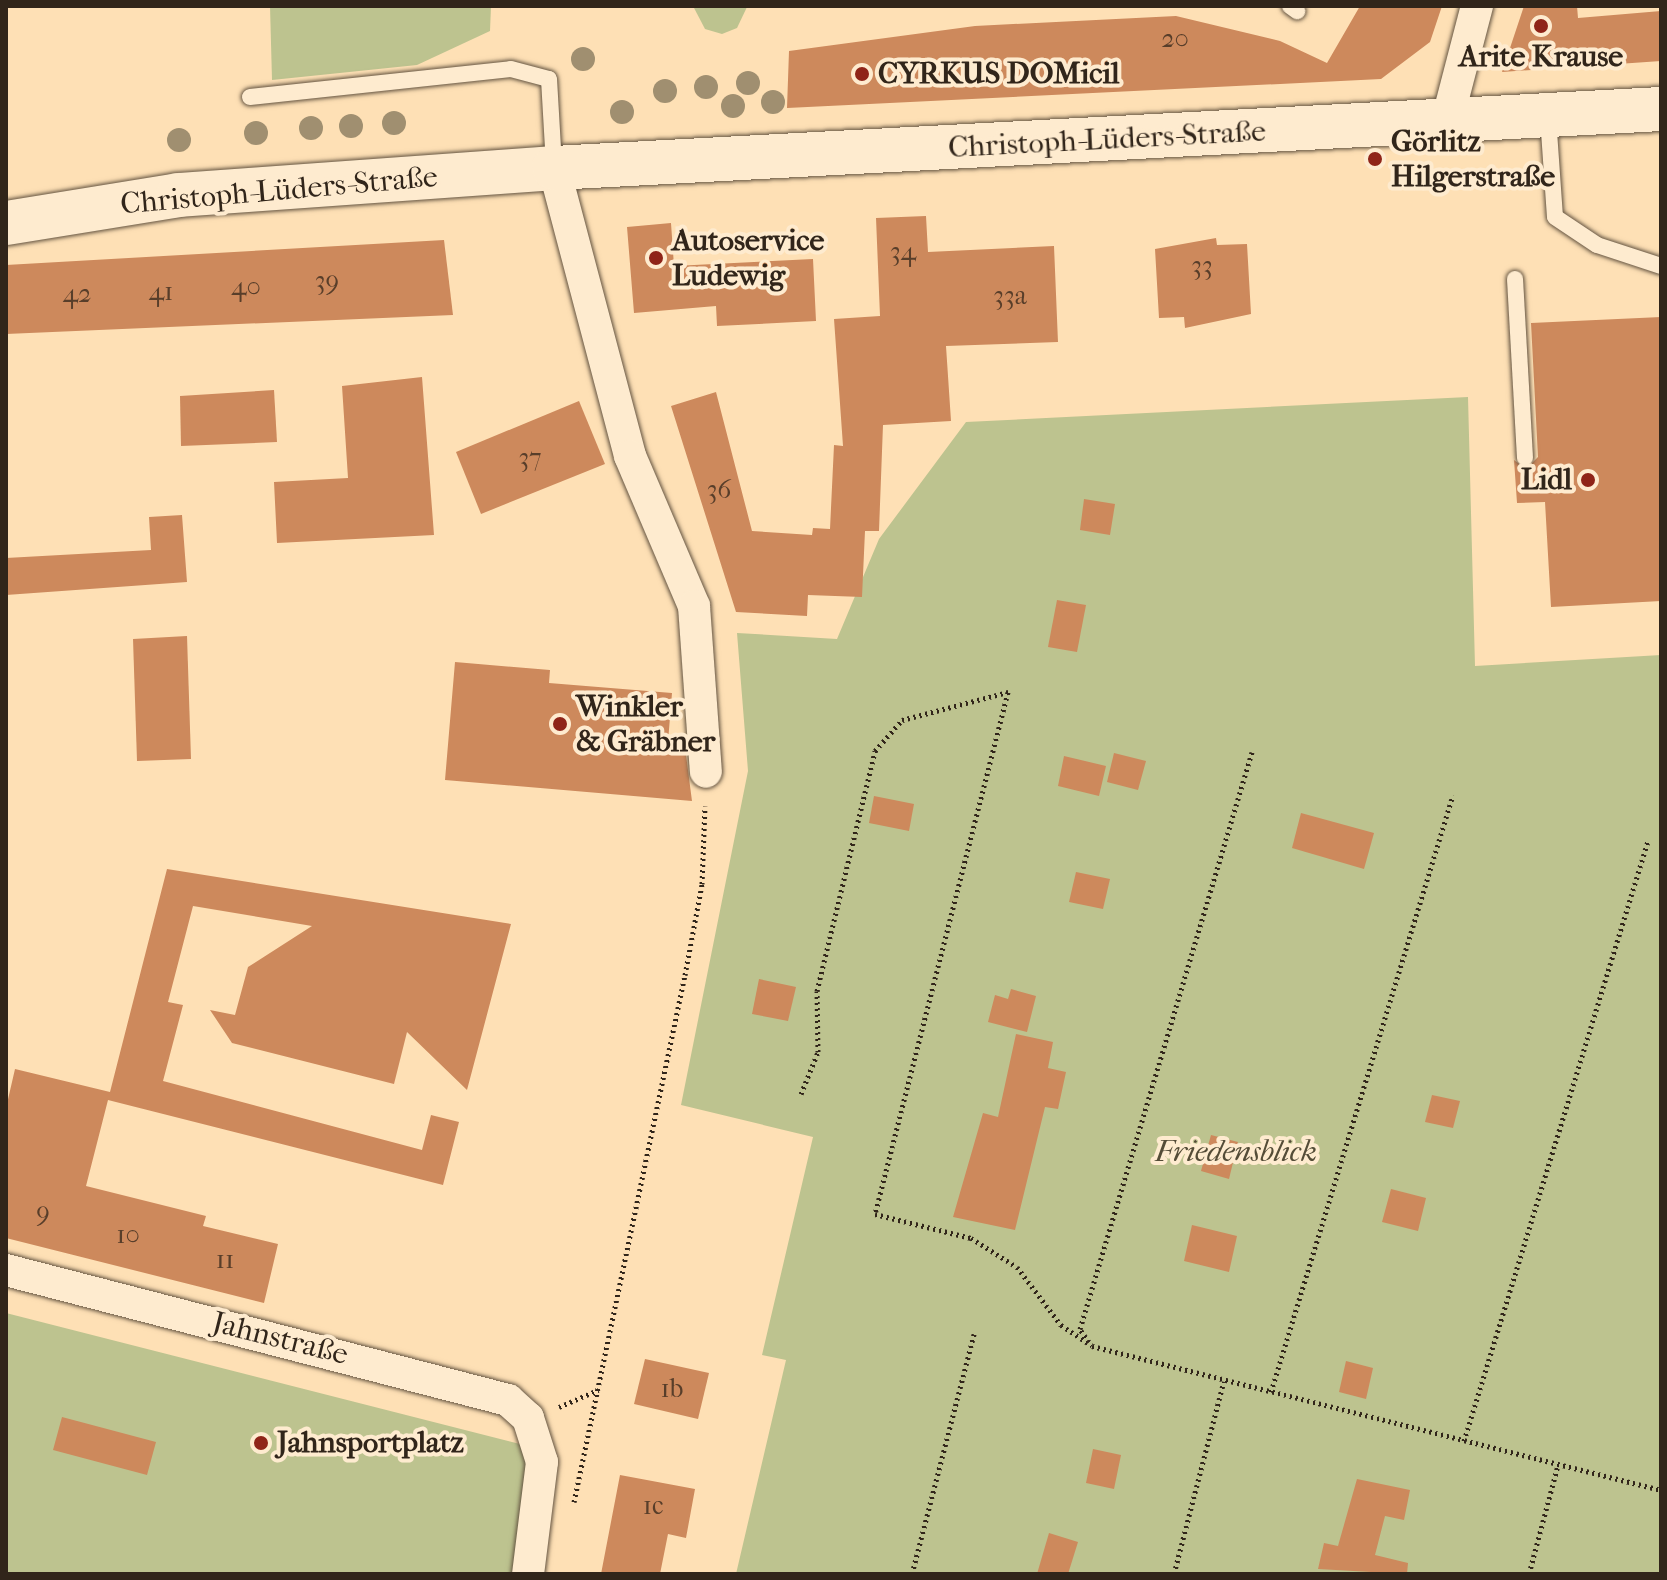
<!DOCTYPE html>
<html>
<head>
<meta charset="utf-8">
<style>
  body { margin:0 }
  #map { position:relative; width:1667px; height:1580px; overflow:hidden; background:#fee0b5; font-family:"IM FELL French Canon",serif }
  div>[style] { position:absolute }
  [style*='--x'] { left:calc(var(--x)*1px); top:calc(var(--y)*1px); width:calc(var(--w)*1px); rotate:calc(var(--a)*1deg) }
  .green>* { inset:0; background:#bdc38f }
  .building>* { inset:0; background:#cd895c }
  .path>* { height:5px; margin-top:-2.5px; transform-origin:0; background:repeating-linear-gradient(90deg,#31251a 0 2px,transparent 0 6px) }
  .roads { filter:drop-shadow(0 0 2px #645441) drop-shadow(0 0 2px #645441) }
  .lane>* { height:16px; margin:-8px; padding:0 8px; transform-origin:8px; border-radius:8px; background:#feebcf }
  .street>* { height:32px; margin:-16px; padding:0 16px; transform-origin:16px; border-radius:16px; background:#feebcf }
  .secondary>* { height:44px; margin:-22px; padding:0 22px; transform-origin:22px; border-radius:22px; background:#feebcf }
  .trees>* { width:24px; height:24px; margin:-12px; border-radius:50%; background:#a08f70 }
  .dots>* { width:22px; height:22px; translate:-50% -50%; box-sizing:border-box; border:4px solid #feebcf; border-radius:50% }
  span { translate:-50% -50%; white-space:nowrap; text-align:center; line-height:1.15; -webkit-text-stroke:8px #feebcf; paint-order:stroke }
  .number-label { font-size:26px; color:#583e2a }
  .number-label span { -webkit-text-stroke-width:0 }
  .poi-label { font-size:30px; color:#31251a; font-weight:700 }
  .left { translate:0 -50%; text-align:left }
  .right { translate:-100% -50%; text-align:right }
  .street-label { font-size:30px; color:#31251a }
  .park-label { font-size:30px; color:#544c37; font-style:italic }
  .frame { position:absolute; inset:0; border:8px solid #31251a; pointer-events:none }
</style>
</head>
<body>
<div id="map">
  <div class="green">
    <i style="clip-path:polygon(270px 6px,491px 6px,490px 31px,417px 65px,272px 80px)"></i>
    <i style="clip-path:polygon(693px 6px,714px 6px,747px 7px,737px 28px,722px 34px,705px 29px)"></i>
    <i style="clip-path:polygon(1468px 397px,1475px 666px,1661px 655px,1661px 1574px,736px 1574px,786px 1360px,762px 1355px,813px 1137px,681px 1105px,748px 771px,737px 633px,837px 639px,879px 539px,966px 422px)"></i>
    <i style="clip-path:polygon(6px 1313px,528px 1446px,518px 1574px,6px 1574px)"></i>
  </div>
  <div class="building">
    <i style="clip-path:polygon(1360px 6px,1442px 6px,1430px 42px,1381px 79px,787px 108px,789px 51px,975px 26px,1176px 16px,1280px 41px,1327px 63px)"></i>
    <i style="clip-path:polygon(1524px 6px,1577px 6px,1578px 18px,1661px 11px,1661px 61px,1502px 72px)"></i>
    <i style="clip-path:polygon(926px 216px,928px 252px,1054px 246px,1058px 342px,946px 346px,951px 421px,883px 425px,879px 531px,865px 531px,862px 597px,808px 595px,807px 616px,736px 612px,671px 406px,716px 392px,752px 531px,812px 535px,813px 528px,830px 529px,834px 445px,843px 446px,834px 319px,880px 316px,876px 218px)"></i>
    <i style="clip-path:polygon(671px 223px,674px 266px,813px 259px,816px 321px,717px 326px,716px 306px,634px 313px,627px 227px)"></i>
    <i style="clip-path:polygon(1216px 238px,1217px 245px,1247px 244px,1251px 314px,1185px 328px,1184px 317px,1159px 318px,1155px 249px)"></i>
    <i style="clip-path:polygon(444px 240px,453px 315px,6px 334px,6px 265px)"></i>
    <i style="clip-path:polygon(1661px 317px,1661px 601px,1551px 607px,1545px 502px,1517px 503px,1514px 460px,1526px 469px,1538px 457px,1531px 323px)"></i>
    <i style="clip-path:polygon(422px 377px,434px 535px,277px 543px,274px 482px,348px 478px,342px 386px)"></i>
    <i style="clip-path:polygon(274px 390px,277px 442px,181px 446px,180px 396px)"></i>
    <i style="clip-path:polygon(579px 401px,605px 464px,481px 514px,456px 452px)"></i>
    <i style="clip-path:polygon(1084px 499px,1115px 504px,1110px 535px,1080px 530px)"></i>
    <i style="clip-path:polygon(182px 515px,187px 582px,6px 595px,6px 558px,151px 550px,149px 517px)"></i>
    <i style="clip-path:polygon(1057px 600px,1086px 605px,1077px 652px,1048px 647px)"></i>
    <i style="clip-path:polygon(187px 636px,191px 759px,137px 761px,133px 639px)"></i>
    <i style="clip-path:polygon(455px 662px,550px 670px,549px 683px,672px 693px,667px 754px,686px 755px,692px 801px,445px 780px)"></i>
    <i style="clip-path:polygon(1114px 753px,1146px 761px,1138px 790px,1107px 782px)"></i>
    <i style="clip-path:polygon(1064px 756px,1106px 766px,1099px 796px,1058px 786px)"></i>
    <i style="clip-path:polygon(874px 796px,914px 804px,909px 831px,869px 823px)"></i>
    <i style="clip-path:polygon(1301px 813px,1374px 833px,1364px 869px,1292px 848px)"></i>
    <i style="clip-path:polygon(167px 869px,511px 924px,467px 1090px,407px 1032px,394px 1084px,232px 1043px,210px 1010px,235px 1015px,248px 967px,312px 926px,193px 906px,168px 1002px,183px 1005px,163px 1081px,422px 1150px,431px 1115px,459px 1122px,443px 1185px,108px 1100px,86px 1186px,206px 1216px,203px 1226px,278px 1244px,264px 1303px,6px 1238px,6px 1108px,15px 1069px,110px 1092px)"></i>
    <i style="clip-path:polygon(1076px 872px,1110px 879px,1103px 909px,1069px 902px)"></i>
    <i style="clip-path:polygon(759px 979px,796px 987px,788px 1021px,752px 1014px)"></i>
    <i style="clip-path:polygon(1011px 989px,1036px 996px,1027px 1032px,988px 1022px,995px 995px,1008px 999px)"></i>
    <i style="clip-path:polygon(1016px 1034px,1053px 1042px,1048px 1068px,1066px 1072px,1058px 1109px,1045px 1107px,1015px 1230px,953px 1217px,983px 1113px,998px 1117px)"></i>
    <i style="clip-path:polygon(1432px 1095px,1460px 1101px,1453px 1128px,1425px 1122px)"></i>
    <i style="clip-path:polygon(1211px 1135px,1238px 1142px,1229px 1179px,1201px 1171px)"></i>
    <i style="clip-path:polygon(1391px 1189px,1426px 1198px,1418px 1231px,1382px 1222px)"></i>
    <i style="clip-path:polygon(1192px 1225px,1237px 1236px,1229px 1272px,1184px 1261px)"></i>
    <i style="clip-path:polygon(645px 1359px,709px 1373px,698px 1419px,634px 1404px)"></i>
    <i style="clip-path:polygon(1346px 1361px,1373px 1368px,1366px 1399px,1339px 1392px)"></i>
    <i style="clip-path:polygon(62px 1417px,156px 1442px,147px 1475px,53px 1450px)"></i>
    <i style="clip-path:polygon(1093px 1449px,1121px 1455px,1114px 1489px,1086px 1483px)"></i>
    <i style="clip-path:polygon(620px 1475px,695px 1489px,686px 1538px,668px 1534px,660px 1574px,601px 1574px)"></i>
    <i style="clip-path:polygon(1357px 1479px,1410px 1490px,1404px 1520px,1385px 1516px,1375px 1555px,1408px 1563px,1407px 1574px,1318px 1569px,1324px 1543px,1338px 1546px)"></i>
    <i style="clip-path:polygon(1049px 1533px,1078px 1542px,1068px 1574px,1037px 1574px)"></i>
  </div>
  <div class="path">
    <i style="--x:801;--y:1094;--w:45;--a:-68"></i>
    <i style="--x:818;--y:1052;--w:61;--a:-90.9"></i>
    <i style="--x:817;--y:991;--w:247;--a:-76.4"></i>
    <i style="--x:875;--y:751;--w:41;--a:-48.9"></i>
    <i style="--x:902;--y:720;--w:110;--a:-14.8"></i>
    <i style="--x:1008;--y:692;--w:539;--a:104.29"></i>
    <i style="--x:875;--y:1214;--w:99;--a:14"></i>
    <i style="--x:971;--y:1238;--w:54;--a:32.2"></i>
    <i style="--x:1017;--y:1267;--w:73;--a:52.8"></i>
    <i style="--x:1061;--y:1325;--w:37;--a:34"></i>
    <i style="--x:1092;--y:1346;--w:587;--a:14.2"></i>
    <i style="--x:1089;--y:1342;--w:16;--a:-125"></i>
    <i style="--x:1080;--y:1329;--w:602;--a:-73.4"></i>
    <i style="--x:1271;--y:1392;--w:624;--a:-73.05"></i>
    <i style="--x:559;--y:1407;--w:43;--a:-23.6"></i>
    <i style="--x:1464;--y:1441;--w:628;--a:-72.95"></i>
    <i style="--x:574;--y:1502;--w:539;--a:-78.11"></i>
    <i style="--x:685;--y:975;--w:93;--a:-79.4"></i>
    <i style="--x:702;--y:884;--w:78;--a:-87.8"></i>
    <i style="--x:912;--y:1574;--w:248;--a:-75.5"></i>
    <i style="--x:1174;--y:1574;--w:199;--a:-75.5"></i>
    <i style="--x:1529;--y:1574;--w:113;--a:-75.1"></i>
  </div>
  <div class="roads">
    <div class="lane">
      <i style="--x:1290;--y:6;--w:9;--a:36"></i>
      <i style="--x:250;--y:97;--w:262;--a:-6.1"></i>
      <i style="--x:511;--y:69;--w:39;--a:15"></i>
      <i style="--x:549;--y:79;--w:88;--a:86.7"></i>
      <i style="--x:1548;--y:117;--w:100;--a:86"></i>
      <i style="--x:1555;--y:217;--w:50;--a:33.7"></i>
      <i style="--x:1597;--y:245;--w:67;--a:18.2"></i>
      <i style="--x:1515;--y:279;--w:179;--a:86.8"></i>
    </div>
    <div class="street">
      <i style="--x:1447;--y:121;--w:119;--a:-75.4"></i>
      <i style="--x:554;--y:168;--w:298;--a:75.2"></i>
      <i style="--x:630;--y:456;--w:163;--a:66.9"></i>
      <i style="--x:694;--y:606;--w:166;--a:85.9"></i>
      <i style="--x:6;--y:1270;--w:519;--a:14.52"></i>
      <i style="--x:508;--y:1400;--w:27;--a:42"></i>
      <i style="--x:528;--y:1418;--w:46;--a:72.3"></i>
      <i style="--x:542;--y:1462;--w:113;--a:97.1"></i>
    </div>
    <div class="secondary">
      <i style="--x:6;--y:223;--w:174;--a:-9.2"></i>
      <i style="--x:178;--y:195;--w:377;--a:-4.1"></i>
      <i style="--x:554;--y:168;--w:1109;--a:-3.05"></i>
    </div>
  </div>
  <div class="trees">
    <i style="left:583px;top:59px"></i>
    <i style="left:748px;top:83px"></i>
    <i style="left:706px;top:87px"></i>
    <i style="left:665px;top:91px"></i>
    <i style="left:773px;top:102px"></i>
    <i style="left:733px;top:106px"></i>
    <i style="left:622px;top:112px"></i>
    <i style="left:394px;top:123px"></i>
    <i style="left:351px;top:126px"></i>
    <i style="left:311px;top:128px"></i>
    <i style="left:256px;top:133px"></i>
    <i style="left:179px;top:140px"></i>
  </div>
  <div class="dots">
    <i style="left:1541px;top:26px;background:#8f2418"></i>
    <i style="left:862px;top:74px;background:#8f2418"></i>
    <i style="left:1375px;top:159px;background:#8f2418"></i>
    <i style="left:656px;top:258px;background:#8f2418"></i>
    <i style="left:1588px;top:480px;background:#8f2418"></i>
    <i style="left:560px;top:724px;background:#8f2418"></i>
    <i style="left:261px;top:1443px;background:#8f2418"></i>
  </div>
  <div class="number-label">
    <span style="left:1175px;top:39px">20</span>
    <span style="left:903px;top:252px">34</span>
    <span style="left:1202px;top:266px">33</span>
    <span style="left:327px;top:281px">39</span>
    <span style="left:246px;top:287px">40</span>
    <span style="left:161px;top:292px">41</span>
    <span style="left:77px;top:294px">42</span>
    <span style="left:1010px;top:296px">33a</span>
    <span style="left:530px;top:458px">37</span>
    <span style="left:719px;top:490px">36</span>
    <span style="left:43px;top:1212px">9</span>
    <span style="left:128px;top:1235px">10</span>
    <span style="left:225px;top:1260px">11</span>
    <span style="left:672px;top:1389px">1b</span>
    <span style="left:653px;top:1506px">1c</span>
  </div>
  <div class="poi-label">
    <span style="left:1541px;top:57px">Arite Krause</span>
    <span class="left" style="left:878px;top:74px">CYRKUS DOMicil</span>
    <span class="left" style="left:1391px;top:159px">Görlitz<br>Hilgerstraße</span>
    <span class="left" style="left:672px;top:258px">Autoservice<br>Ludewig</span>
    <span class="right" style="left:1572px;top:480px">Lidl</span>
    <span class="left" style="left:576px;top:724px">Winkler<br>&amp; Gräbner</span>
    <span class="left" style="left:277px;top:1443px">Jahnsportplatz</span>
  </div>
  <div class="street-label">
    <span style="left:1107px;top:140px;rotate:-3deg">Christoph-Lüders-Straße</span>
    <span style="left:279px;top:191px;rotate:-5deg">Christoph-Lüders-Straße</span>
    <span style="left:280px;top:1339px;rotate:14deg">Jahnstraße</span>
  </div>
  <div class="park-label">
    <span style="left:1236px;top:1152px">Friedensblick</span>
  </div>
  <div class="frame"></div>
</div>
</body>
</html>
